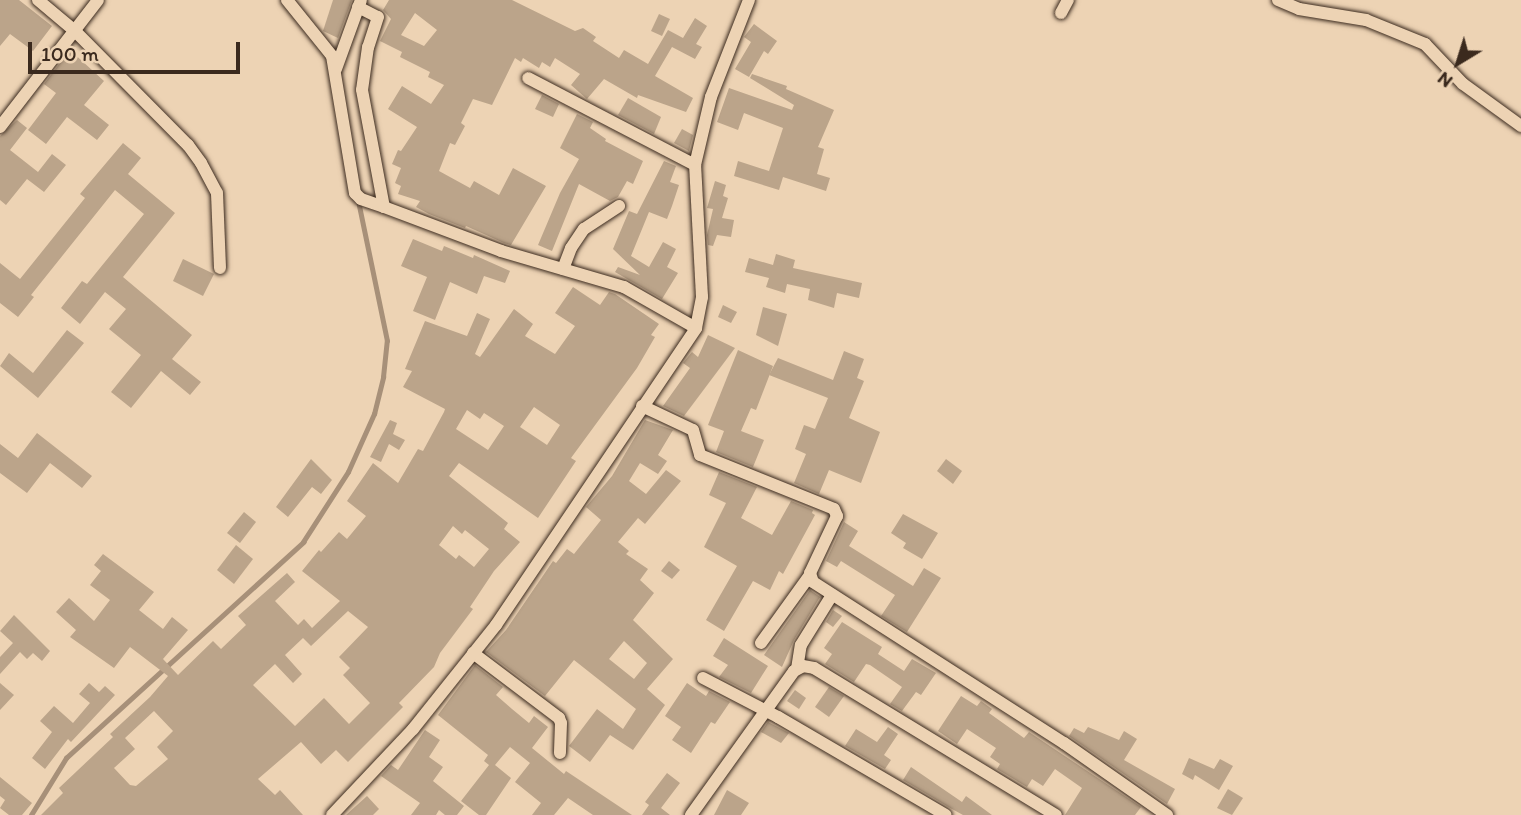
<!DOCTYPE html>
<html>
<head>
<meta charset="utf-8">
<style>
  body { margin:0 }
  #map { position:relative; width:1521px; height:815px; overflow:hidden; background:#edd3b4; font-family:Itim,sans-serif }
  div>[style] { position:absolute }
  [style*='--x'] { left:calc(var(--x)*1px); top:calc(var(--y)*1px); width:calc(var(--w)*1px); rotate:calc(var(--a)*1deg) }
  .stream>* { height:4.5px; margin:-2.25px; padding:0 2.25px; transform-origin:2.25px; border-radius:2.25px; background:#a79079 }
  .building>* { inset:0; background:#bba48a }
  .roads { filter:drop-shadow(0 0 2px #3b2a1e) drop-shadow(0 0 2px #3b2a1e) }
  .minor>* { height:12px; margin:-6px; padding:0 6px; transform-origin:6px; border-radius:6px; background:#edd3b4 }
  span { translate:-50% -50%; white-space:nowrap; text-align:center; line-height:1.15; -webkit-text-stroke:6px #edd3b4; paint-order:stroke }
  .north { position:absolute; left:1423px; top:28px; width:70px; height:70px; -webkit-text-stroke:5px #edd3b4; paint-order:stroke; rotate:218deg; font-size:19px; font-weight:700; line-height:28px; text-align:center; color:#3b2a1e }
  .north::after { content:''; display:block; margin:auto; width:24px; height:32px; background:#3b2a1e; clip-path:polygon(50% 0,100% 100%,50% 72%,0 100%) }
  .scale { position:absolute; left:28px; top:42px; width:212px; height:32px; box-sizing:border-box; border:4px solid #3b2a1e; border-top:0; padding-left:9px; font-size:21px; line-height:24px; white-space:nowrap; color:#3b2a1e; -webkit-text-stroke:5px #edd3b4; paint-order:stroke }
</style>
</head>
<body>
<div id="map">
  <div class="stream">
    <i style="--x:31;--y:815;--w:67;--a:-58.4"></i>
    <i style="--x:66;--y:758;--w:321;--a:-42.3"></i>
    <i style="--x:303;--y:542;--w:83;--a:-57.3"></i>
    <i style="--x:348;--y:472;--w:64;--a:-65.9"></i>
    <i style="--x:374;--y:414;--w:38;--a:-76"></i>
    <i style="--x:383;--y:377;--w:36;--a:-84"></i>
    <i style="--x:387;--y:341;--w:143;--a:-101.7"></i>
  </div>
  <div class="building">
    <i style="clip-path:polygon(0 0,19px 0,52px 26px,33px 51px,10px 34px,0 46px)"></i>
    <i style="clip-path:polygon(333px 0,352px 0,338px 38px,323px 31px)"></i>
    <i style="clip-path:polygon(evenodd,389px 0,512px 0,575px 31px,583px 28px,596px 37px,593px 41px,619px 58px,624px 50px,648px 64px,668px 30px,683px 38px,695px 18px,707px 26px,696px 44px,702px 47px,695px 59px,672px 47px,655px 76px,693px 98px,686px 112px,638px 95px,637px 98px,604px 79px,587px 99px,571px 85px,580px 74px,555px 58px,550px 67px,542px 62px,539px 68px,523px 58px,521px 62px,515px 58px,492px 105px,473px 99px,461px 123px,465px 126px,455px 145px,450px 143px,439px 171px,470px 188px,474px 181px,499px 195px,513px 168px,546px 186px,511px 245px,504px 243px,466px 226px,465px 228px,429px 214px,416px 207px,420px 201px,398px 194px,401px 186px,395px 183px,401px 168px,392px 164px,398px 150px,401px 151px,417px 127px,388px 109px,402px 86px,431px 104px,444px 85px,428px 77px,430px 72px,400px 57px,402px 52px,380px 41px,391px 19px,383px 10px,389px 0,415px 13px,437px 30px,424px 46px,401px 35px,415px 13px)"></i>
    <i style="clip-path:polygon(659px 14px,670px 19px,662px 36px,651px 31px)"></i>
    <i style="clip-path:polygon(754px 24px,777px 41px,768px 54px,764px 51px,749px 77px,735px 69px,751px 42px,744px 37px)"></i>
    <i style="clip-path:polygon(70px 50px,104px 81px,84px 105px,109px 125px,97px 140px,67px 117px,46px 144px,28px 130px,56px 93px,44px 84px)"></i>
    <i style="clip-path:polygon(752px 74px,787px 86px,786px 89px,834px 110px,818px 147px,824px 149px,817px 174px,830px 178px,826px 191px,783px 177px,779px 190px,734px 176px,738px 161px,769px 171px,783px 128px,744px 113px,738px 130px,717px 122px,729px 88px,792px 110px,794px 105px,750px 78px)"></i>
    <i style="clip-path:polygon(542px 95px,559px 104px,553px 117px,535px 109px)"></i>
    <i style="clip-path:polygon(628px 98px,661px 117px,654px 134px,618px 115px)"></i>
    <i style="clip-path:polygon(577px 114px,593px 122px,590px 128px,606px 139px,605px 141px,643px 161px,633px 184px,627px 181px,618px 197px,610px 201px,579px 184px,552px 251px,538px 245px,560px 193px,579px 159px,560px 148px)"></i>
    <i style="clip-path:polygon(17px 120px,27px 128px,10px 150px,38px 172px,52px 154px,66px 165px,44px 192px,27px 179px,6px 205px,0 200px,0 136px)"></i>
    <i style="clip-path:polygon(682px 129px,693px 135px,689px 151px,674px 143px)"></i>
    <i style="clip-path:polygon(123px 143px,141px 158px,128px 174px,175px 213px,123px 277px,192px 335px,172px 359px,201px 382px,190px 395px,161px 371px,131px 408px,111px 392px,141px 355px,109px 329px,126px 309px,105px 292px,80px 324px,61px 308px,82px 281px,87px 284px,144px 214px,115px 190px,31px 295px,34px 297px,18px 317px,0 303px,0 263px,20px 279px,85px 198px,80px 194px)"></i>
    <i style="clip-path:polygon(664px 161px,676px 166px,670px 182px,679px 185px,672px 206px,667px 219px,649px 212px,631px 256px,649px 267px,663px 242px,676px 249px,667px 267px,678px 273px,662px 299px,615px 272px,618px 267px,640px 275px,613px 249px,629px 211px,637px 214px)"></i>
    <i style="clip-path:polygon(715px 181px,726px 185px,723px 196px,728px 198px,722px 218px,734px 220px,731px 237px,717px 235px,713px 246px,708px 245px,707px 235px,713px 209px,707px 208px)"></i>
    <i style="clip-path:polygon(413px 239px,442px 251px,444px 246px,473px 258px,474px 255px,510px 271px,505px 283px,484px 276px,477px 294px,450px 282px,435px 320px,413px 311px,427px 277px,401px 266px)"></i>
    <i style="clip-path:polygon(776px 254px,795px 260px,793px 268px,862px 283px,859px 298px,837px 293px,834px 308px,808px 300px,810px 289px,787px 284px,785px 293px,766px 287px,769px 278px,745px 272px,749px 258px,773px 265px)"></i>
    <i style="clip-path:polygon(183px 259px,214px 274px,203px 296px,173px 281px)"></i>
    <i style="clip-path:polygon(evenodd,573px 287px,600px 305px,609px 292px,615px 294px,659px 324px,651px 335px,655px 337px,637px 368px,571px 458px,576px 461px,538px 518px,459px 463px,449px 476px,508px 523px,504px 529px,520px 542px,494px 571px,470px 607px,473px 609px,440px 653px,434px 667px,399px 703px,403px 707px,348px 762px,336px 750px,321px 764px,301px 742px,258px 779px,275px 795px,280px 790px,303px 815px,41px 815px,63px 793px,59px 788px,113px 737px,110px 734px,150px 697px,168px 676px,130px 647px,114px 668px,70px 637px,76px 630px,56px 612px,69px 598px,94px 621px,110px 600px,90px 585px,101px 571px,94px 565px,103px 554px,154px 592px,139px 610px,163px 629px,172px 617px,188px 630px,163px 659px,178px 675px,213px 641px,221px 649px,246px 625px,238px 616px,287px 573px,295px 582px,275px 601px,298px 625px,304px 619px,312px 628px,340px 601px,302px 571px,319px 550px,321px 552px,339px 532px,347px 539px,366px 516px,347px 501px,373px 463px,398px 483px,418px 449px,423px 451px,444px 412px,445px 409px,403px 387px,412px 371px,405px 369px,425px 321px,467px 336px,477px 313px,490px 319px,475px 354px,480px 357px,514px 309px,533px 324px,525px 336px,555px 354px,575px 326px,555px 313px,573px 287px,534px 407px,560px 425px,547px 445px,520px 427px,534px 407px,573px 287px,467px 410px,480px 419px,484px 413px,504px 426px,488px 450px,456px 429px,467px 410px,573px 287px,453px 526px,462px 534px,465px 530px,489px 549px,474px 567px,459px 555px,456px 559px,439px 545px,453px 526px,573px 287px,348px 611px,368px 627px,339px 657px,350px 668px,343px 675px,370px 703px,349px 724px,324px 698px,295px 726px,253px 685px,275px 664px,293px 683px,302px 674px,285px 655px,303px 638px,311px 646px,348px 611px,573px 287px,154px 711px,173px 731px,157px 747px,168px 759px,136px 786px,130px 785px,114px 768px,135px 749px,125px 738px,154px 711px)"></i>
    <i style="clip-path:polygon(723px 305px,737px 312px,731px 323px,718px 317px)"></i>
    <i style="clip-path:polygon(763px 307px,787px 314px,778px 346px,756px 335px)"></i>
    <i style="clip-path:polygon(67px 330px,84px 343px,38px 398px,0 366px,9px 353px,33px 373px)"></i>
    <i style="clip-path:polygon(708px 335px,735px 348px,684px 416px,663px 406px,690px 368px,683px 363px,692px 352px,698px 357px)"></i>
    <i style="clip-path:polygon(738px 350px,773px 366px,756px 410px,751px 408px,741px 431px,764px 440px,753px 467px,716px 452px,724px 431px,708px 425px)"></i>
    <i style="clip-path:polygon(844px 351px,864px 359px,857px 378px,864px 381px,849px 418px,880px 432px,861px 483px,829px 470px,819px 494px,794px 483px,806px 454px,795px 449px,804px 425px,815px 429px,828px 398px,769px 375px,778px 358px,833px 380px)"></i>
    <i style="clip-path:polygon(390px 420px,397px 423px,393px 434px,405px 440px,399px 450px,389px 444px,381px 462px,370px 457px)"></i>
    <i style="clip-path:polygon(evenodd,645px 420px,673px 430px,658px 455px,667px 461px,658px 474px,640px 463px,629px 481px,646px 494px,666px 470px,681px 481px,645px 524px,638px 518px,618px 542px,629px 551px,626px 554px,648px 569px,640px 580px,654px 593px,633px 620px,673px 659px,647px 689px,665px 705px,633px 750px,610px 735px,590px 762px,569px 746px,597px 709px,623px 729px,636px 709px,574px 660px,545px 696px,486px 652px,506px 630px,553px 561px,556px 563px,567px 549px,574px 554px,601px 520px,586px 507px,612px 476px,645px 420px,624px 641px,647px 663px,634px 679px,609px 659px,624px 641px)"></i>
    <i style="clip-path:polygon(37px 433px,92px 476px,82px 488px,50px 463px,27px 493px,0 473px,0 444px,18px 458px)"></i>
    <i style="clip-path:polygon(311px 459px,332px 480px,321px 494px,312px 487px,288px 517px,276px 507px)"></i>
    <i style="clip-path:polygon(946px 459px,962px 471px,953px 484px,937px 471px)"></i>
    <i style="clip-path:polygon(719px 472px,757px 487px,741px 518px,772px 535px,791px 501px,813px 510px,812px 513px,815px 515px,783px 574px,779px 571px,770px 590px,753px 581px,724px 631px,706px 620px,737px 566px,704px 547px,726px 503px,709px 495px)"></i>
    <i style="clip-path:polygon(244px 512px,256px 522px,240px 543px,227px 533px)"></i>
    <i style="clip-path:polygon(903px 514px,938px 533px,922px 559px,903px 548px,906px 543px,891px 533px)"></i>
    <i style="clip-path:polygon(844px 522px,858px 531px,849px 546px,913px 586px,924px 568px,941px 578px,907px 632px,881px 616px,895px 595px,841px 561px,837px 567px,826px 561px)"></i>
    <i style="clip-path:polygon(236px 545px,253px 559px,234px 584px,217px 570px)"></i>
    <i style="clip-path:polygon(669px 561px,680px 570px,672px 579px,661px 571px)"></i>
    <i style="clip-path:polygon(810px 590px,820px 597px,794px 640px,782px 667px,764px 655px)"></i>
    <i style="clip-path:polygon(833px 610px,842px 616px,833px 627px,826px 622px)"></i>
    <i style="clip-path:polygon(14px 615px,50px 651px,42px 661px,33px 653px,27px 659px,20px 652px,0 674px,0 657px,13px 643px,0 631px)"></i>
    <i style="clip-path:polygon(842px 622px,882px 647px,878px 654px,904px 671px,912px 659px,936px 673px,921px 695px,916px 692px,902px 711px,890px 704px,902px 687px,870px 665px,866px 664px,854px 682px,825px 664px,832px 654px,824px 648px)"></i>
    <i style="clip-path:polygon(724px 638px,768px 666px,751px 693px,719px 677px,728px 665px,713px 656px)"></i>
    <i style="clip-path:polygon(475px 665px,503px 687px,496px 695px,512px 709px,529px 723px,534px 716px,548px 727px,532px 748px,564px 774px,566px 771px,632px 815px,593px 815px,568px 798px,554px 815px,532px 815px,541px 803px,515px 782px,530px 763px,510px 747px,495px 765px,511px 778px,486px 815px,479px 815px,461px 801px,489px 765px,484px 761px,488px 755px,438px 715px)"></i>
    <i style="clip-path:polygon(0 683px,14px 695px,0 710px)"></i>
    <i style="clip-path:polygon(89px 683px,99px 692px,105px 686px,115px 695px,71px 742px,68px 739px,45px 769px,32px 758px,52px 732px,40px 721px,54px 706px,73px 723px,90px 703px,79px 694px)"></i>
    <i style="clip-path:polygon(687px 683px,706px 696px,709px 691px,730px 702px,715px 724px,711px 722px,691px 753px,672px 740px,681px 727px,665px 716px)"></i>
    <i style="clip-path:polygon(829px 687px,844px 696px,829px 717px,815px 707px)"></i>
    <i style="clip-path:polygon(795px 690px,806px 698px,799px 709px,787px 701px)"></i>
    <i style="clip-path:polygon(961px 696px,977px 706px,981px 701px,992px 709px,989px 713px,1024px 738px,1029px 732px,1141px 807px,1135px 815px,1065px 815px,1082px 788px,1055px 769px,1043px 786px,1032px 779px,1027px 787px,997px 769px,1000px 764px,990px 757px,996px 748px,967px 729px,957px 744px,938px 731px)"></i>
    <i style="clip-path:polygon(768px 722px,789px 733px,781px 743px,761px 732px)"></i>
    <i style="clip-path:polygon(888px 727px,898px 734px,884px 755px,891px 760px,885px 769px,845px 746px,856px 729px,877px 742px)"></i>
    <i style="clip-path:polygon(1088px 727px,1119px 740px,1124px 731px,1137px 739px,1124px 760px,1175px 789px,1167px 804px,1069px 736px,1074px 728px,1084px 733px)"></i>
    <i style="clip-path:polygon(425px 730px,440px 740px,429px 757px,443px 767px,433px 781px,464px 806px,457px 815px,445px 815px,439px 810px,436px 815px,411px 815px,420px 803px,381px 776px,391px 765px,398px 770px)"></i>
    <i style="clip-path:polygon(1189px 758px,1214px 769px,1220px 759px,1233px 766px,1219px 790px,1195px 775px,1193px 780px,1182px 774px)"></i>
    <i style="clip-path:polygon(911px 767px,962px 802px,966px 796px,992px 815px,963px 815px,952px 809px,903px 780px)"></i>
    <i style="clip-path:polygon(667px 773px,680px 783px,661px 808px,670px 815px,642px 815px,649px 805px,645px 802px)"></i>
    <i style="clip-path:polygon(0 777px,32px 803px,22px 815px,9px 815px,0 808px,5px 800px,0 796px)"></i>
    <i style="clip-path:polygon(1228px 789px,1243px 798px,1232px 815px,1217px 808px)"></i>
    <i style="clip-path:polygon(727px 790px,749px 803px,741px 815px,714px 815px)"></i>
    <i style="clip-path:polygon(367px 796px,379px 809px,373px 815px,346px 815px)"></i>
  </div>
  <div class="roads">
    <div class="minor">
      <i style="--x:38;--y:0;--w:48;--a:40"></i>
      <i style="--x:75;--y:31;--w:161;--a:45.3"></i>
      <i style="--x:188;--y:145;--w:22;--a:54"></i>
      <i style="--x:201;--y:163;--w:34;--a:62"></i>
      <i style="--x:217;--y:193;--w:75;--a:87.7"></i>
      <i style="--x:287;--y:0;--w:72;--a:51.2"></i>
      <i style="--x:332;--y:56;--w:139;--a:80.5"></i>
      <i style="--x:355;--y:193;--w:8;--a:45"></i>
      <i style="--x:361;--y:199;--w:24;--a:19"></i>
      <i style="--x:1278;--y:0;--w:23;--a:23"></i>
      <i style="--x:1299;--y:9;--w:68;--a:9.3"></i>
      <i style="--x:1366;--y:20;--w:64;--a:22.1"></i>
      <i style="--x:1425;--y:44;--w:55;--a:46.5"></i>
      <i style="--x:1463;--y:84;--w:72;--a:35.9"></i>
      <i style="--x:358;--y:7;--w:22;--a:27"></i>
      <i style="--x:378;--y:17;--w:32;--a:108"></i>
      <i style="--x:368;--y:47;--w:43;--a:97.9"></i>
      <i style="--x:362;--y:90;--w:119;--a:79.4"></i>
      <i style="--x:384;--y:207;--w:125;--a:20.6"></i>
      <i style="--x:501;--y:251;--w:128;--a:16.3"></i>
      <i style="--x:624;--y:287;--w:83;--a:29.7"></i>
      <i style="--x:1061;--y:13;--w:15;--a:-62"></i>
      <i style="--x:336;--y:69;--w:73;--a:-70.1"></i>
      <i style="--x:0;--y:127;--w:160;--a:-52.3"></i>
      <i style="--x:695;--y:165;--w:70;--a:-76.8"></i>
      <i style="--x:711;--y:97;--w:104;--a:-68.6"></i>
      <i style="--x:563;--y:269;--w:22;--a:-69"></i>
      <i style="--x:571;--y:248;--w:23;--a:-56"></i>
      <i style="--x:584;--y:229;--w:42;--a:-33.3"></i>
      <i style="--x:642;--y:406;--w:56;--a:25.2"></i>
      <i style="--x:693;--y:430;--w:26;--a:74"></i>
      <i style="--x:700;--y:455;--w:144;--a:21.9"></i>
      <i style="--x:834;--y:509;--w:8;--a:67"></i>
      <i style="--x:837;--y:516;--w:63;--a:115.3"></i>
      <i style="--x:810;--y:573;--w:9;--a:72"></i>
      <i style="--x:813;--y:582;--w:298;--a:32.7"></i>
      <i style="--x:1064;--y:743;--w:126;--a:35"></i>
      <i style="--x:761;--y:643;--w:84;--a:-54.2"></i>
      <i style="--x:473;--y:653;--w:108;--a:37.1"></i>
      <i style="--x:559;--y:718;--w:5;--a:68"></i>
      <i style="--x:561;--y:723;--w:30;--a:92"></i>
      <i style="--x:797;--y:669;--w:24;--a:-81"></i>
      <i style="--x:801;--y:645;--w:59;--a:-58.2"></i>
      <i style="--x:703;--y:678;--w:85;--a:27.5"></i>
      <i style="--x:778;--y:717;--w:194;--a:30.3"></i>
      <i style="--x:332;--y:815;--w:118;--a:-46.7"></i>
      <i style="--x:413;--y:729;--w:133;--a:-51.4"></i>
      <i style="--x:496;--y:625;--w:358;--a:-56"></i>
      <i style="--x:696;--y:328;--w:32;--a:-79"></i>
      <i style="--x:702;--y:297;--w:132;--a:-93"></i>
      <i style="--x:695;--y:165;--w:188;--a:-152.5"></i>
      <i style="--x:691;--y:815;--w:177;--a:-54.4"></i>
      <i style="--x:794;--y:671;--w:10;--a:-29"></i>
      <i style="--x:803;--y:666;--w:11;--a:10"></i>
      <i style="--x:814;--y:668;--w:283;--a:31.3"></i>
    </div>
  </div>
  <div class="north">N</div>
  <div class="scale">100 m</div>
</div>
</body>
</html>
